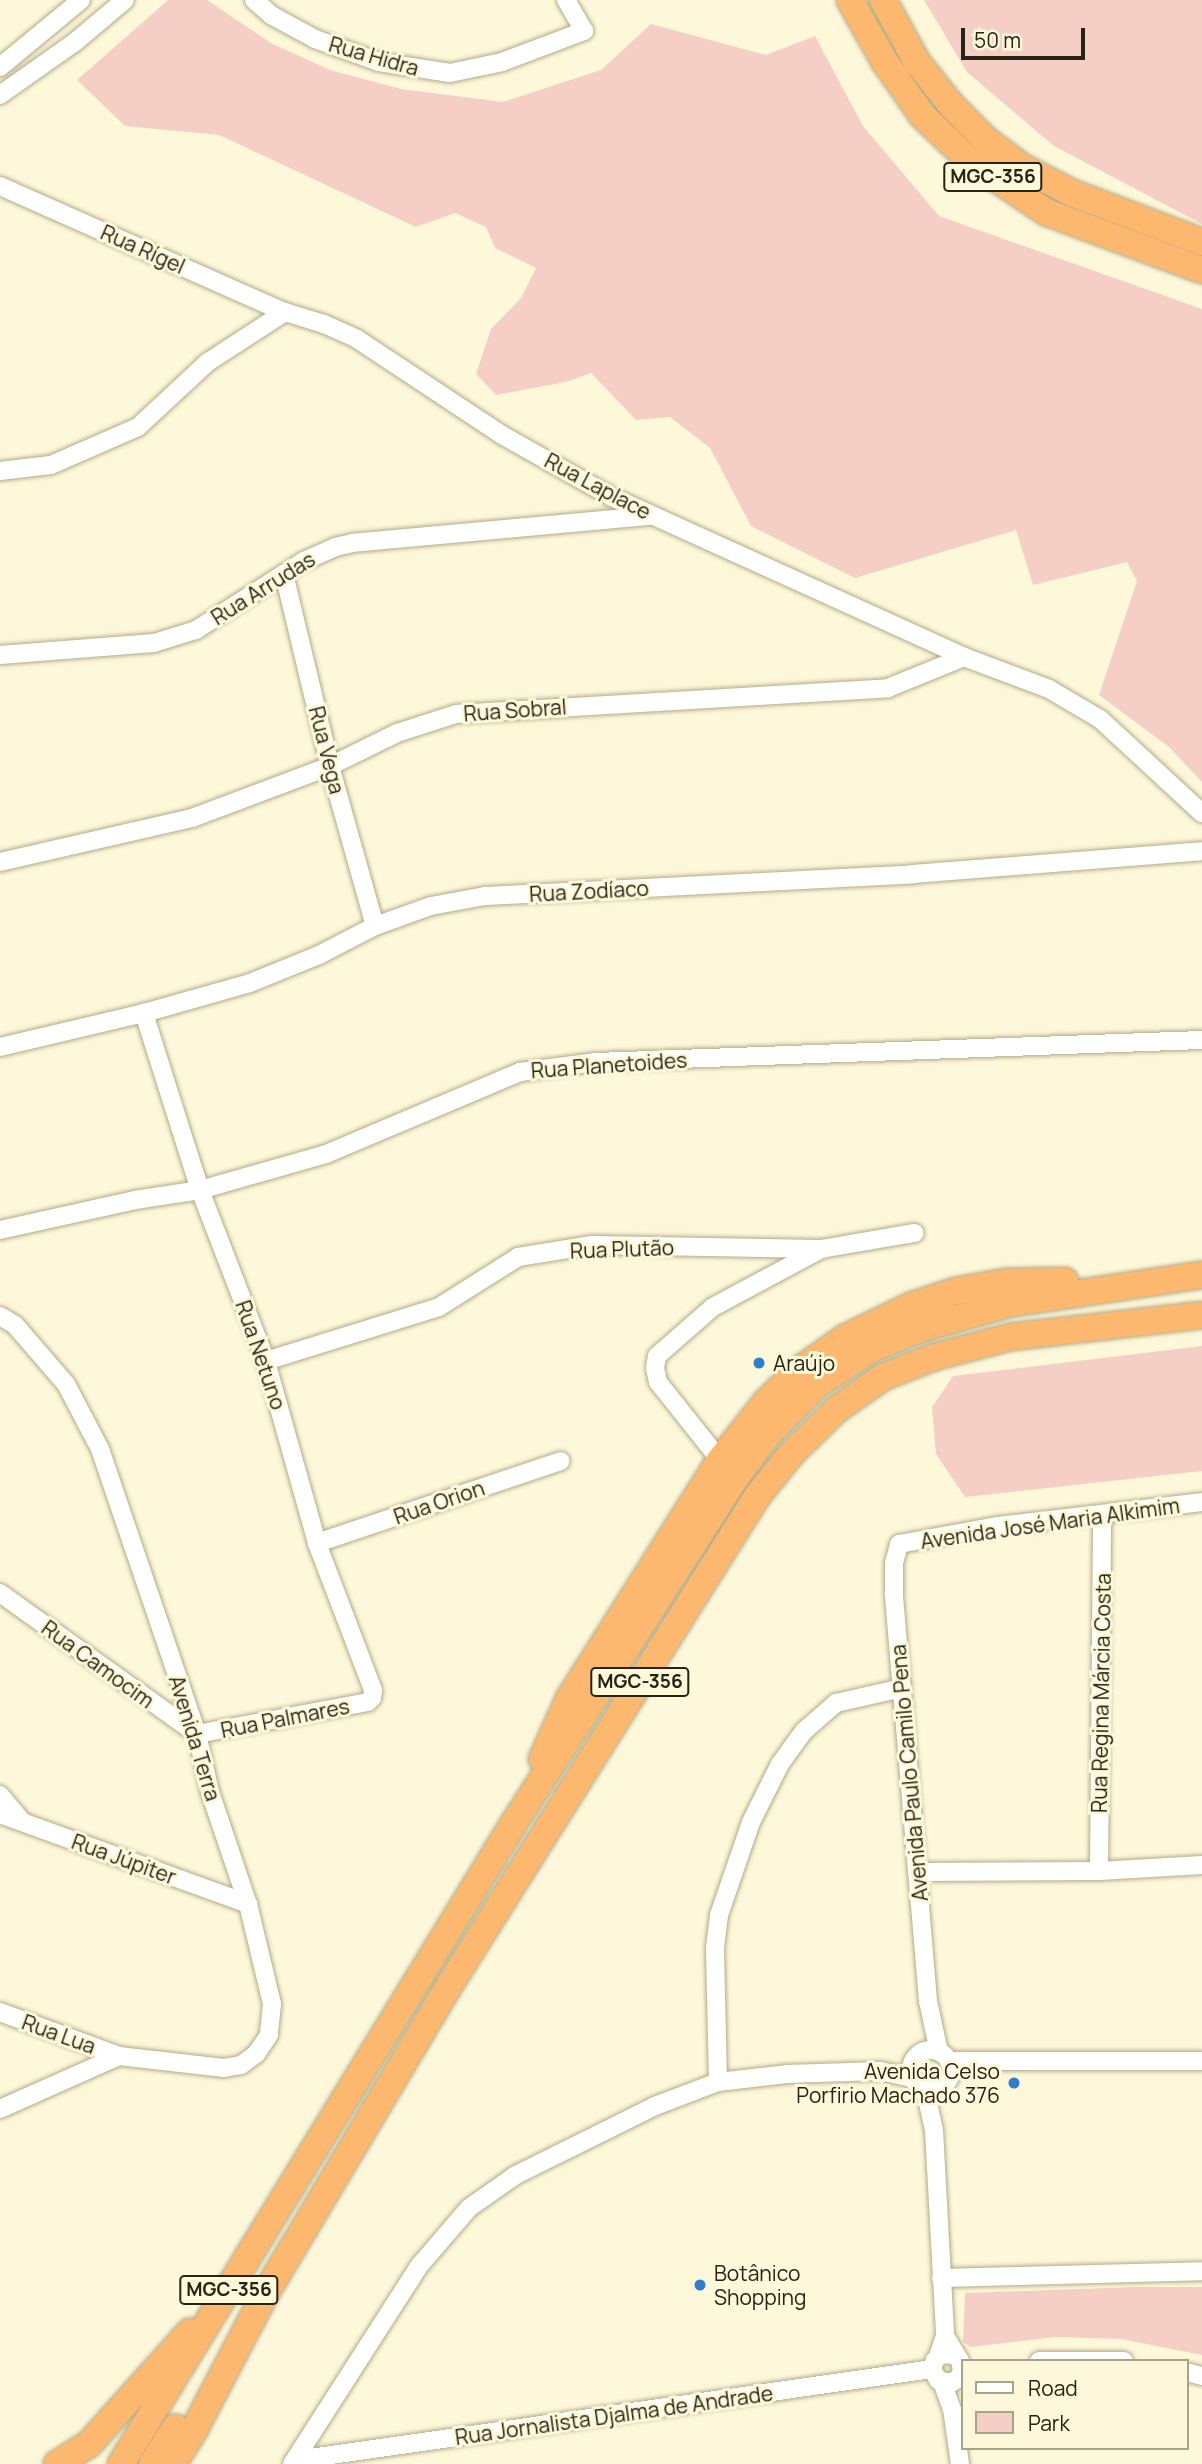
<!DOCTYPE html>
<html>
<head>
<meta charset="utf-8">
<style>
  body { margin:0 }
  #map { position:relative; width:1202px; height:2464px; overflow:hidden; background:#fef8da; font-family:Manrope,sans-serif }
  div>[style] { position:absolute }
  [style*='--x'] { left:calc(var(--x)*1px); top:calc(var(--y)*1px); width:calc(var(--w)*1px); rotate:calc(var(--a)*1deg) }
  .green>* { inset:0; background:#f5cfc5 }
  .roads { filter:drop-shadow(0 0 2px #b2ab88) drop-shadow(0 0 2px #b2ab88) }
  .minor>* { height:18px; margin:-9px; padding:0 9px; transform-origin:9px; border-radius:9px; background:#fff }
  .minor>.ring { margin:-9px; padding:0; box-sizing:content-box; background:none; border:18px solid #fff; border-radius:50% }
  .highway>* { height:26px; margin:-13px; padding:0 13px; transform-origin:13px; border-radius:13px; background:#fdb870 }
  .dots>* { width:19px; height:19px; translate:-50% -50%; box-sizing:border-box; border:4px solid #fef8da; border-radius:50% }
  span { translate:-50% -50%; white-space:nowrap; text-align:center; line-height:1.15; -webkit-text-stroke:6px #fef8da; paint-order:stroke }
  .shield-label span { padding:2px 5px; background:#fef8da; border:2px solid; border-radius:5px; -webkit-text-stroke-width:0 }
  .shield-label { font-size:19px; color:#262315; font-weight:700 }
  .street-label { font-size:21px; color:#262315 }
  .poi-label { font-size:21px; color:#262315 }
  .left { translate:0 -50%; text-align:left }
  .right { translate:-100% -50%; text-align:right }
  .legend { position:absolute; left:961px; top:2359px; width:228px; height:91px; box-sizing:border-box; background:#fef8da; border:2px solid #a8a38b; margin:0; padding:9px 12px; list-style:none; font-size:21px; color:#262315 }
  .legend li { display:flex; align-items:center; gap:14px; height:35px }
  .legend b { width:35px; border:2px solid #a8a38b }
  .scale { position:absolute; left:961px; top:28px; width:124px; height:32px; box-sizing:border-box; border:4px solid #262315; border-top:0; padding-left:9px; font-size:21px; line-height:24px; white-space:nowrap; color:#262315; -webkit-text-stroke:5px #fef8da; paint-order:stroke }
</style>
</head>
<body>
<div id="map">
  <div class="green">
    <i style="clip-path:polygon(168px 0,207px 0,271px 43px,330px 70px,401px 89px,503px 102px,601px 70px,651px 24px,766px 55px,815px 36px,863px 126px,939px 216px,1202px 309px,1202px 782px,1169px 747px,1099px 695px,1137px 581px,1127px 562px,1033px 585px,1016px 530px,855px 578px,751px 526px,710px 448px,670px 417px,636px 420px,591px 373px,566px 382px,496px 395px,476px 374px,491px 329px,521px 298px,536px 268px,495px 248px,486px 227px,455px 213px,416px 227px,219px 135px,125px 126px,77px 80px)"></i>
    <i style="clip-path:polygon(924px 0,1202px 0,1202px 224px,1054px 146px,967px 72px)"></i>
    <i style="clip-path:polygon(1202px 1346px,1202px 1471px,965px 1497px,936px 1454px,932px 1407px,953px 1376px)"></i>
    <i style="clip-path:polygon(1137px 2287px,1202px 2287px,1202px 2355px,1121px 2339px,1055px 2337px,971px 2347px,963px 2342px,965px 2293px)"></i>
  </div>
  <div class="roads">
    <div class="minor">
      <i style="--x:254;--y:0;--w:23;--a:41"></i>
      <i style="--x:271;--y:15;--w:50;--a:28.6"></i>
      <i style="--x:315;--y:39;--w:68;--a:19.8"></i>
      <i style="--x:379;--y:62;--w:72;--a:8.8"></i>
      <i style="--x:450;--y:73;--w:53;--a:-11.9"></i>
      <i style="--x:502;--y:62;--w:88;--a:-20.7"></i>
      <i style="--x:584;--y:31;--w:36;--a:-120"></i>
      <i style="--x:0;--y:67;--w:105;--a:-39.6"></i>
      <i style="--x:0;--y:95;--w:92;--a:-35.2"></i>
      <i style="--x:75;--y:42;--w:65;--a:-40"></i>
      <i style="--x:0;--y:186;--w:312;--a:23.9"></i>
      <i style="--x:285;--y:312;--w:41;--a:17.1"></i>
      <i style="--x:324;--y:324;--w:36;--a:24"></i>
      <i style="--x:357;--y:339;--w:174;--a:33.5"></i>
      <i style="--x:502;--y:435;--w:126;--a:29.4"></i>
      <i style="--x:612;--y:497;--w:387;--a:24.4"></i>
      <i style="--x:964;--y:657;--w:91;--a:20.6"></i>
      <i style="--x:1049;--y:689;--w:59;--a:30.5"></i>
      <i style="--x:1100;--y:719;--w:139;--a:42.7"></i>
      <i style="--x:0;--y:471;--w:51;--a:-6.7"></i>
      <i style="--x:51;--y:465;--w:95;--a:-23.6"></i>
      <i style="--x:138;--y:427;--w:96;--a:-42.9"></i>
      <i style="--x:208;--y:362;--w:92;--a:-33"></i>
      <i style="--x:284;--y:574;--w:197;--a:76.5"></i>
      <i style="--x:330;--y:766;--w:166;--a:74.3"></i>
      <i style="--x:0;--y:655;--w:154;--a:-4.5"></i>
      <i style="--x:154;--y:643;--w:44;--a:-17.2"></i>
      <i style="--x:196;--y:630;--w:128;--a:-32.6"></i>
      <i style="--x:304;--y:561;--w:34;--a:-24"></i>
      <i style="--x:335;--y:547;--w:17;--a:-13"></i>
      <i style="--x:352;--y:543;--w:299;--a:-5.2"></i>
      <i style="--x:0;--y:862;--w:197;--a:-12.9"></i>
      <i style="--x:192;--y:818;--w:147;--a:-20.6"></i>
      <i style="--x:330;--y:766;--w:75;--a:-26.2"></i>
      <i style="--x:397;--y:733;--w:62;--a:-17.9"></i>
      <i style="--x:456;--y:714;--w:433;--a:-3.4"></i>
      <i style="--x:888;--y:688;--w:82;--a:-22.2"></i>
      <i style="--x:0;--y:1047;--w:148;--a:-13.3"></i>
      <i style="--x:144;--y:1013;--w:110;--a:-15.8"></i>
      <i style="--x:250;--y:983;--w:74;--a:-22.1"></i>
      <i style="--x:319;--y:955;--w:63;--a:-27.4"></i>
      <i style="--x:375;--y:926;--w:59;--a:-19.7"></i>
      <i style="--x:431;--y:906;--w:55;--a:-10.5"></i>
      <i style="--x:485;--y:896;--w:428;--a:-2.9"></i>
      <i style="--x:912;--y:874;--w:291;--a:-4.5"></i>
      <i style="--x:0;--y:1230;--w:138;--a:-12.5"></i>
      <i style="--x:135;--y:1200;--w:66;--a:-8.7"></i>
      <i style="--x:200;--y:1190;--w:131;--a:-15.9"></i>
      <i style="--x:326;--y:1154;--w:211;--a:-22.9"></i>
      <i style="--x:520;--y:1072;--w:77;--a:-7.5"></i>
      <i style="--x:596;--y:1062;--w:606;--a:-2.08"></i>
      <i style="--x:0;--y:1316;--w:17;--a:31"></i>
      <i style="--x:15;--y:1325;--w:78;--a:49.2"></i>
      <i style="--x:66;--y:1384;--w:73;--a:62.4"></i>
      <i style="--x:100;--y:1449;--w:301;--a:71.2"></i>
      <i style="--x:197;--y:1734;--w:59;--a:77.4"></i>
      <i style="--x:210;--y:1792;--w:118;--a:71.3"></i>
      <i style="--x:248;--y:1904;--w:103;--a:76.5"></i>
      <i style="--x:272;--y:2004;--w:31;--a:96"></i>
      <i style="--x:269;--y:2035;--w:23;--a:124"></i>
      <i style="--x:256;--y:2054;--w:19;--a:144"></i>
      <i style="--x:241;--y:2065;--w:17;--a:170"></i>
      <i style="--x:224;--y:2068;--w:106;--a:-173.5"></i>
      <i style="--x:119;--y:2056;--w:127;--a:-159.7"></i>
      <i style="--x:266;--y:1361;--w:181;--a:-17.3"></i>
      <i style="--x:439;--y:1307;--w:93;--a:-32.3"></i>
      <i style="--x:518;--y:1257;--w:75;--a:-9.2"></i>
      <i style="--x:592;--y:1245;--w:229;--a:1"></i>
      <i style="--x:821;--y:1249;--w:95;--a:-9.7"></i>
      <i style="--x:720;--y:1460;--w:100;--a:-128.5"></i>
      <i style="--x:658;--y:1382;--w:14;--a:-102"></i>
      <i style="--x:655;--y:1368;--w:12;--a:-81"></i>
      <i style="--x:657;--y:1356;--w:74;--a:-41.2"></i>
      <i style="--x:713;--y:1307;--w:123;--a:-28.2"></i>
      <i style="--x:317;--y:1543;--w:257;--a:-18.6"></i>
      <i style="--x:0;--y:1593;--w:242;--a:35.6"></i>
      <i style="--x:197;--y:1734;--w:174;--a:-10.6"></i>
      <i style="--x:368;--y:1702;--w:6;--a:-45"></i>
      <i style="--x:372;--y:1698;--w:8;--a:-83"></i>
      <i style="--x:373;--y:1690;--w:157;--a:-110.9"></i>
      <i style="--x:317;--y:1543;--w:189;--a:-105.7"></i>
      <i style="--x:266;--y:1361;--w:183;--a:-111.1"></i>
      <i style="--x:200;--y:1190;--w:186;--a:-107.6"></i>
      <i style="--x:0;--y:1795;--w:33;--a:50"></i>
      <i style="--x:0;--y:1814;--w:264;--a:19.9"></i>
      <i style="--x:1099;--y:1871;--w:356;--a:-89.5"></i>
      <i style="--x:917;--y:1872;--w:182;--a:-0.3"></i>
      <i style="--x:1099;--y:1871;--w:103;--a:-3.3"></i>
      <i class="ring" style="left:911px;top:2050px;width:22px;height:22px"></i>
      <i style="--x:939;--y:2052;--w:52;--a:-102.2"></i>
      <i style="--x:928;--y:2001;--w:409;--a:-94.8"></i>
      <i style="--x:894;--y:1593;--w:30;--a:-90"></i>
      <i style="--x:894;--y:1563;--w:20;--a:-75"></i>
      <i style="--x:899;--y:1544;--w:101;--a:-10.3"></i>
      <i style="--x:998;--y:1526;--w:205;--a:-6.7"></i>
      <i style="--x:949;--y:2061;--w:253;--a:0"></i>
      <i style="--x:718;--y:2082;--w:134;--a:-91.3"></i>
      <i style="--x:715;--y:1948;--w:33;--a:-83"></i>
      <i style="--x:719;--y:1915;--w:98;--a:-71"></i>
      <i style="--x:751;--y:1822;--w:65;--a:-63.4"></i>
      <i style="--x:780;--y:1764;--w:41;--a:-54"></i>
      <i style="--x:804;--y:1731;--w:43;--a:-41.2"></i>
      <i style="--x:836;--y:1703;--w:68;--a:-12.8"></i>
      <i style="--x:925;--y:2090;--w:41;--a:77.3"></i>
      <i style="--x:934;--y:2130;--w:206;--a:86.9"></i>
      <i style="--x:945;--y:2336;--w:21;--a:109"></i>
      <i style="--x:0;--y:2109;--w:130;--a:-24"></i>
      <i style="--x:941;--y:2278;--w:261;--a:-1.5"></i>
      <i style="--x:945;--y:2336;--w:29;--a:59"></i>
      <i style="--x:960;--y:2361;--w:9;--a:77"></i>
      <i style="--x:962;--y:2370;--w:9;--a:111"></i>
      <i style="--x:959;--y:2378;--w:9;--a:148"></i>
      <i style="--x:951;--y:2383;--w:13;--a:-167"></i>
      <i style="--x:938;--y:2380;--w:13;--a:-119"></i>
      <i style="--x:932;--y:2369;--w:9;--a:-72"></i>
      <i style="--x:935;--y:2360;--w:9;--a:-41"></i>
      <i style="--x:942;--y:2354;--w:12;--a:5"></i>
      <i style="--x:1039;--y:2361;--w:85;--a:0"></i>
      <i style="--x:1186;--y:2372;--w:16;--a:14"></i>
      <i style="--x:942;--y:2382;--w:29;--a:70"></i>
      <i style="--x:952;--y:2409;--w:56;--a:81.7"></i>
      <i style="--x:296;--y:2460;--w:642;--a:-8.14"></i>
      <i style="--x:292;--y:2464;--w:237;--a:-57.3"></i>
      <i style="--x:420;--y:2265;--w:75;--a:-49.3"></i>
      <i style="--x:469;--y:2208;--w:57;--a:-35.1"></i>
      <i style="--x:516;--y:2175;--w:155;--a:-26.4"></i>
      <i style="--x:655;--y:2106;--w:67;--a:-20.9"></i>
      <i style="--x:718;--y:2082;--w:69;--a:-6.6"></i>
      <i style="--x:787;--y:2074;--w:93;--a:-1.8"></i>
      <i style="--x:880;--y:2071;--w:33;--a:12"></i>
    </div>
    <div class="highway">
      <i style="--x:850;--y:0;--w:71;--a:60.6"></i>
      <i style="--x:885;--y:62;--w:65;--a:55.1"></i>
      <i style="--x:922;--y:115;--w:66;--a:43.8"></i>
      <i style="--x:970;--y:161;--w:92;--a:33.9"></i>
      <i style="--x:1046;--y:212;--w:166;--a:20.4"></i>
      <i style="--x:883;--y:0;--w:71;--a:61.3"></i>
      <i style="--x:917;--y:62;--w:56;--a:51.5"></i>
      <i style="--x:952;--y:106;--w:49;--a:45"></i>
      <i style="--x:987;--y:141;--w:44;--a:36.6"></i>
      <i style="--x:1022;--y:167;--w:56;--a:27.5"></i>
      <i style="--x:1072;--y:193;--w:139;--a:20.7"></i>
      <i style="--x:542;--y:1759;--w:66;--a:-65.8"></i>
      <i style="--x:569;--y:1699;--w:283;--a:-57.7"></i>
      <i style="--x:720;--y:1460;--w:74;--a:-51.6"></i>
      <i style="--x:766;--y:1402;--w:45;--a:-44.1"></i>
      <i style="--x:798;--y:1371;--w:57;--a:-35.1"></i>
      <i style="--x:845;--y:1338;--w:76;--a:-25.9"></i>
      <i style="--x:913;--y:1305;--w:45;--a:-18"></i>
      <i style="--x:956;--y:1291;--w:51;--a:-10.2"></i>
      <i style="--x:1006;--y:1282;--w:59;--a:-1"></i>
      <i style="--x:57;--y:2464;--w:38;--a:-32"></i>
      <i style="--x:89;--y:2444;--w:151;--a:-48"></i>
      <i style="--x:121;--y:2464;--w:752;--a:-58.49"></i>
      <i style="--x:514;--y:1823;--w:407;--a:-57.3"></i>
      <i style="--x:734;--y:1480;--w:59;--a:-53.3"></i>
      <i style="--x:769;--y:1433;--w:68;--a:-45"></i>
      <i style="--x:817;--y:1385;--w:65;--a:-33.7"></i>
      <i style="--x:871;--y:1349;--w:56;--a:-22"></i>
      <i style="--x:923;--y:1328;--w:87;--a:-15.9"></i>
      <i style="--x:1007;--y:1304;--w:197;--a:-8.5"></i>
      <i style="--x:152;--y:2464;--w:43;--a:-57.4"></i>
      <i style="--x:173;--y:2464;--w:40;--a:-58"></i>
      <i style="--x:194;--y:2430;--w:151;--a:-62.4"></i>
      <i style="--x:264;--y:2296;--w:357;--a:-59.2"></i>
      <i style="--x:447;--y:1989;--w:584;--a:-57.81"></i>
      <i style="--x:758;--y:1495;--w:54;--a:-51"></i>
      <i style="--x:792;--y:1453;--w:63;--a:-44.4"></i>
      <i style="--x:837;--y:1409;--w:56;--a:-34.8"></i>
      <i style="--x:883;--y:1377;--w:55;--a:-21.4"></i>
      <i style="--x:934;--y:1357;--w:79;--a:-14.7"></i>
      <i style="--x:1010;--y:1337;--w:193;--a:-6.5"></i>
    </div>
  </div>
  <div class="dots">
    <i style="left:759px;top:1363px;background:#2d7ecd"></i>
    <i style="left:1014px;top:2083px;background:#2d7ecd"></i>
    <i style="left:700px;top:2285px;background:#2d7ecd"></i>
  </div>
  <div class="shield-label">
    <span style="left:993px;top:177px">MGC-356</span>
    <span style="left:640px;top:1682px">MGC-356</span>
    <span style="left:229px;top:2290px">MGC-356</span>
  </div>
  <div class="street-label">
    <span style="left:374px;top:56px;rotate:16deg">Rua Hidra</span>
    <span style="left:143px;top:249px;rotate:24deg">Rua Rígel</span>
    <span style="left:598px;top:486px;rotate:28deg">Rua Laplace</span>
    <span style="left:263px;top:588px;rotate:-32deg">Rua Arrudas</span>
    <span style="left:515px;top:710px;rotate:-4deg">Rua Sobral</span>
    <span style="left:327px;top:750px;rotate:76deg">Rua Vega</span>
    <span style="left:589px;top:891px;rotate:-3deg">Rua Zodíaco</span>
    <span style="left:609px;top:1065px;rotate:-4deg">Rua Planetoides</span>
    <span style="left:622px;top:1249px;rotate:-2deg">Rua Plutão</span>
    <span style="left:261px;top:1355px;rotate:71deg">Rua Netuno</span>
    <span style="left:439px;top:1502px;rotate:-19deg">Rua Orion</span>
    <span style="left:1050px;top:1523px;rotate:-8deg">Avenida José Maria Alkimim</span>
    <span style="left:98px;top:1664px;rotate:36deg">Rua Camocim</span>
    <span style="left:1101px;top:1693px;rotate:-89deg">Rua Regina Márcia Costa</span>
    <span style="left:285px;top:1718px;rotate:-11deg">Rua Palmares</span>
    <span style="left:195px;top:1738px;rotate:73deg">Avenida Terra</span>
    <span style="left:909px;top:1773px;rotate:-95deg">Avenida Paulo Camilo Pena</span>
    <span style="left:124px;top:1859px;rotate:20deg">Rua Júpiter</span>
    <span style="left:59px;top:2034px;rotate:20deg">Rua Lua</span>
    <span style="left:614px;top:2415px;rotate:-8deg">Rua Jornalista Djalma de Andrade</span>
  </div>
  <div class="poi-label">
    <span class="left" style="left:773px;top:1363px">Araújo</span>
    <span class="right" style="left:1000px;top:2083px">Avenida Celso<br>Porfirio Machado 376</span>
    <span class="left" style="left:714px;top:2285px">Botânico<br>Shopping</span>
  </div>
  <ul class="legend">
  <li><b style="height:9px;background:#fff"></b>Road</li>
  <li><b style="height:19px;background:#f5cfc5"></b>Park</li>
  </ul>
  <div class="scale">50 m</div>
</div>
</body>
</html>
